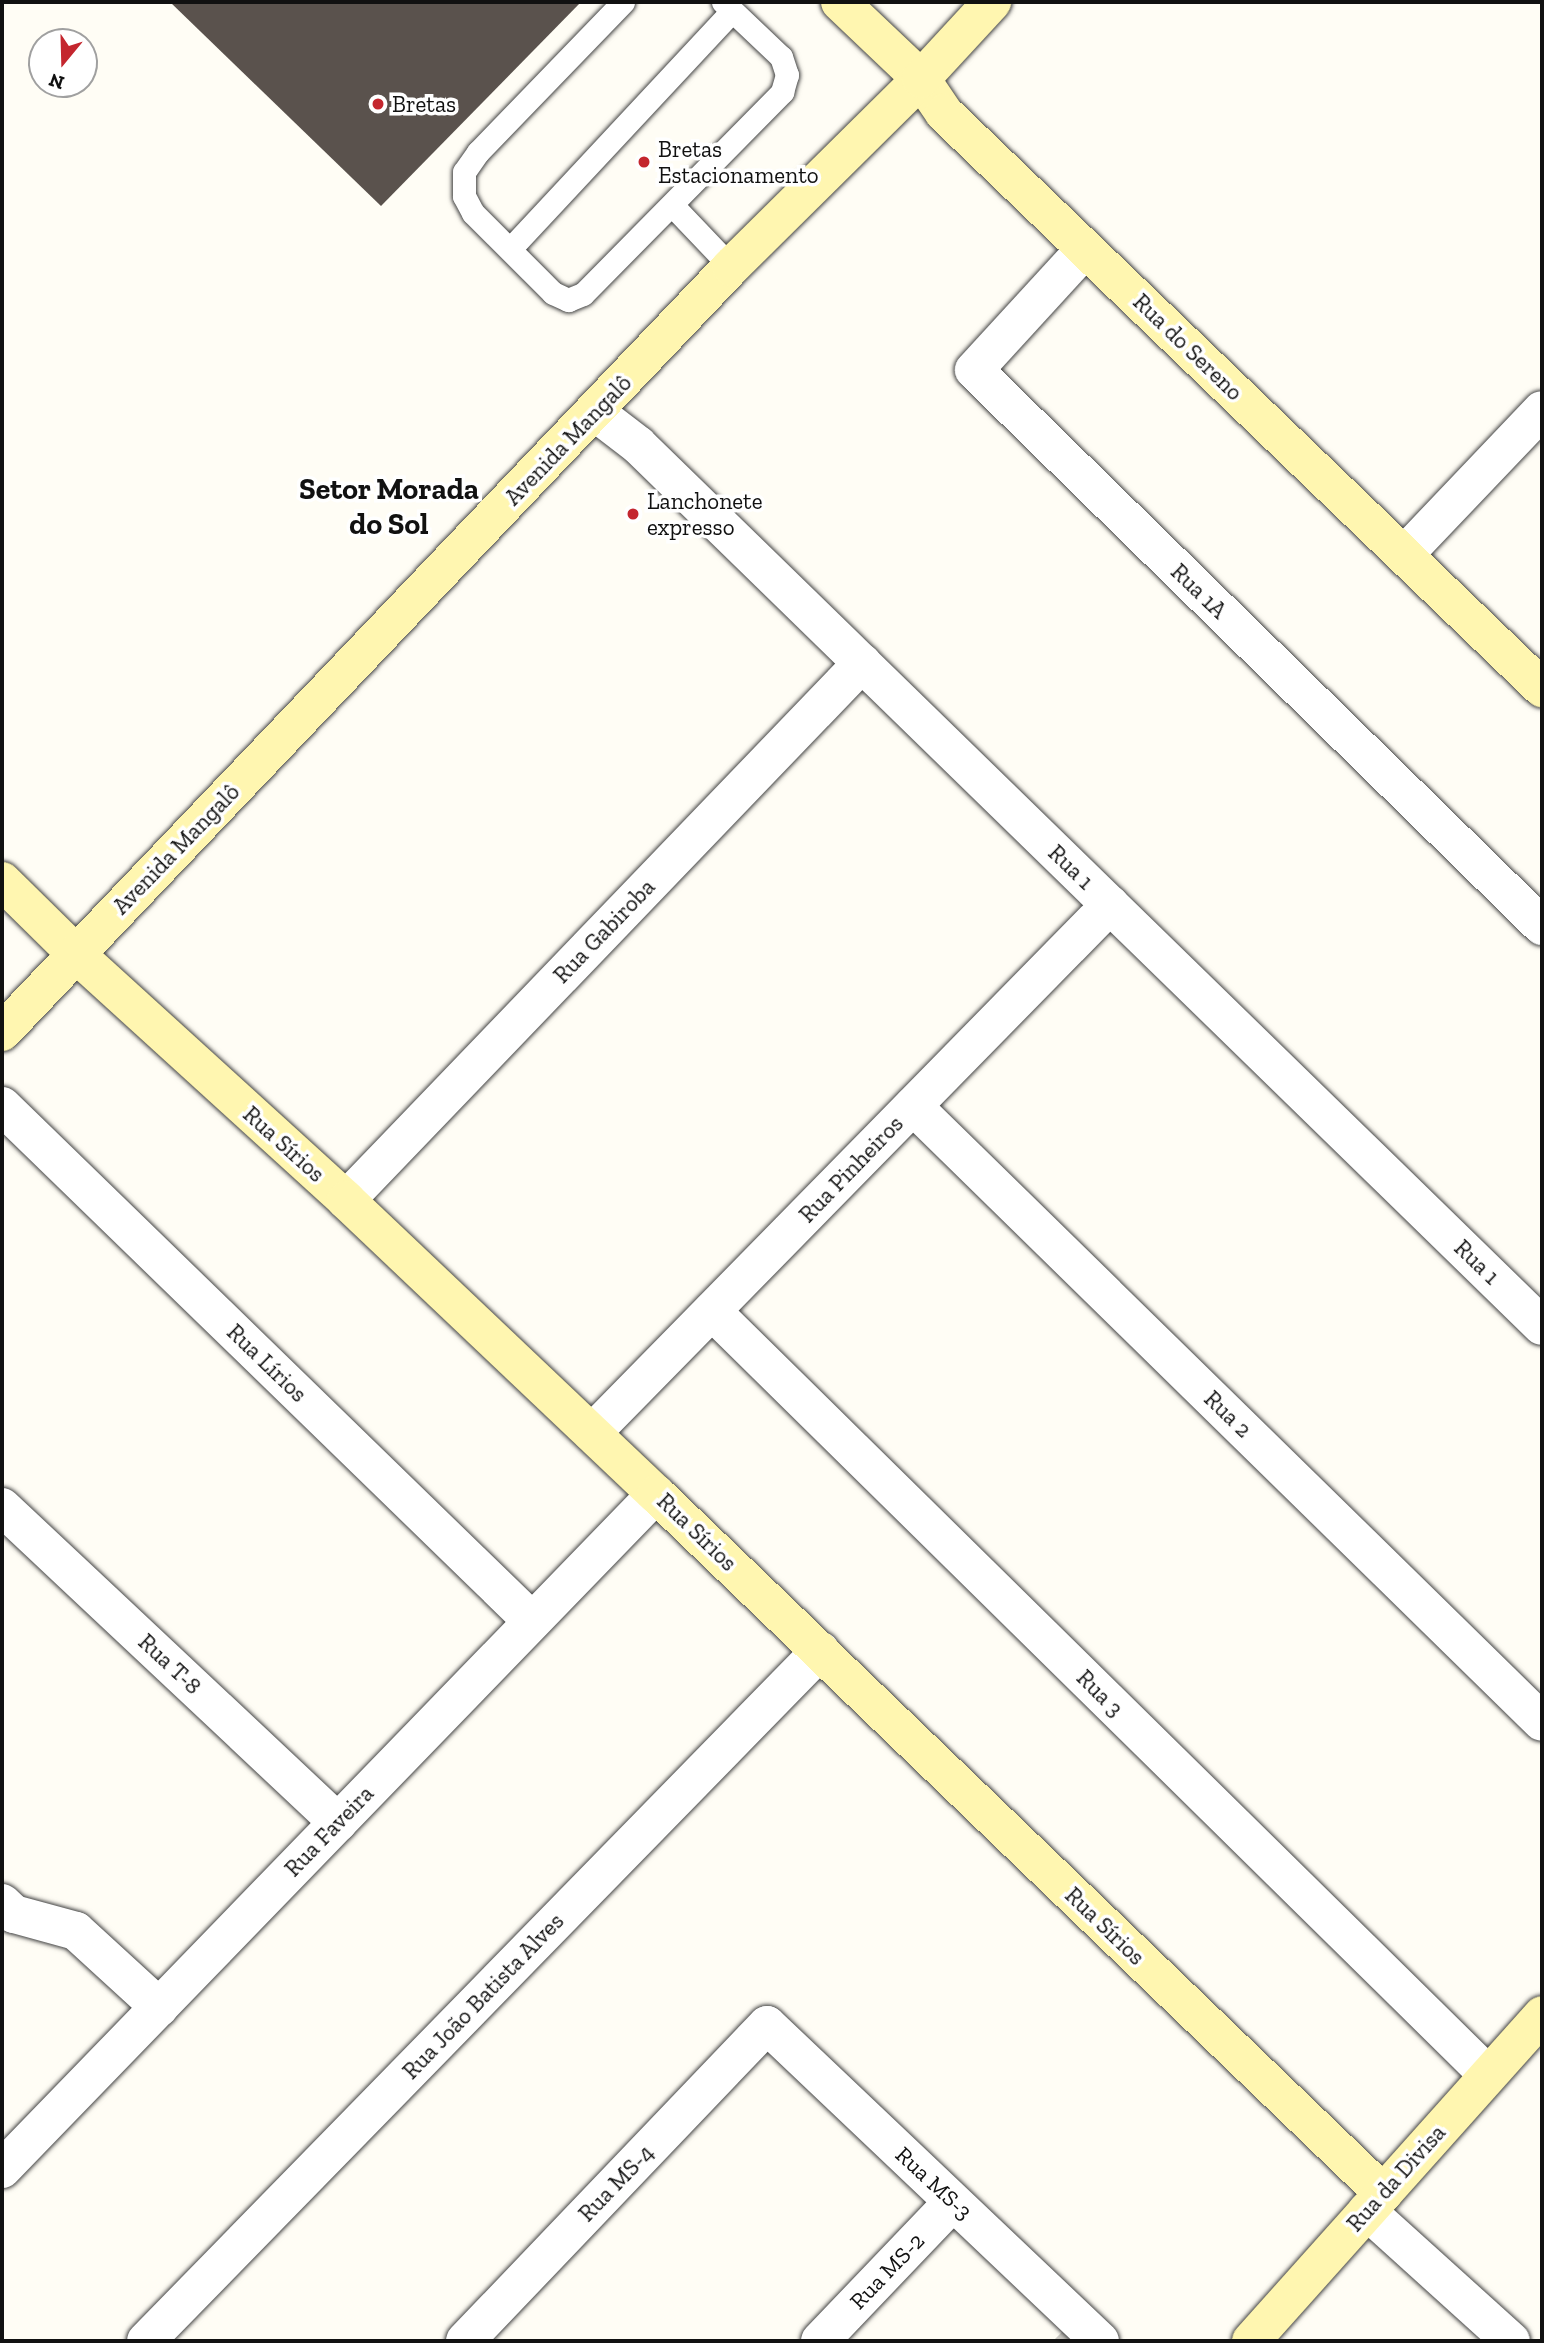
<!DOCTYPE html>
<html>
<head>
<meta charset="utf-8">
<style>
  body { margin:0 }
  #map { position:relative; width:1544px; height:2343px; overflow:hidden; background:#fffdf5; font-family:"Zilla Slab",serif }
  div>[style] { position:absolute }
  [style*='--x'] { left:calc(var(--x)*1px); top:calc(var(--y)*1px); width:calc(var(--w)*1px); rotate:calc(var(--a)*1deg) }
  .shadow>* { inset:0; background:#0003 }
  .building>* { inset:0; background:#5a524d }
  .roads { filter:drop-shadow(0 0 2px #444) drop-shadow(0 0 2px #444) }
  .lane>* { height:23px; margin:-11.5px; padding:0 11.5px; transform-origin:11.5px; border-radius:11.5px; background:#fff }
  .street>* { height:38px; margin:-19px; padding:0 19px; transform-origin:19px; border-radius:19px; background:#fff }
  .secondary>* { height:38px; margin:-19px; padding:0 19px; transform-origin:19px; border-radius:19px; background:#fff6b0 }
  .dots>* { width:19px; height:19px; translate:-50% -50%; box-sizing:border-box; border:4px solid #fff; border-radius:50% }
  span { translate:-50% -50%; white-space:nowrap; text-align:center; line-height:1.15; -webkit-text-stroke:7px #fff; paint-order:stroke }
  .poi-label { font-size:23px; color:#111 }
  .left { translate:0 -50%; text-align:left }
  .street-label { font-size:23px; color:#111 }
  .district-label { font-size:30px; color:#111; font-weight:700 }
  .frame { position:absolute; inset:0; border:4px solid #111; pointer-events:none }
  .north { position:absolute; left:28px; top:28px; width:70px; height:70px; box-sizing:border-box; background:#fff; border:2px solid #a0a0a0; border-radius:50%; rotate:199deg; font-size:19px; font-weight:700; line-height:28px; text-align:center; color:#111 }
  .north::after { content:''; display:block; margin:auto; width:24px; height:32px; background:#c4262e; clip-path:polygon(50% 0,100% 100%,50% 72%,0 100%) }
</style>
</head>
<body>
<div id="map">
  <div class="shadow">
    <i style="clip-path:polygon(172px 2px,579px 2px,381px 204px)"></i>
    <i style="clip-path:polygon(1073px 2321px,1093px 2341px,1053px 2341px)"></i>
  </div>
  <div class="building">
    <i style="clip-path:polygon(170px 2px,581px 2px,381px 206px)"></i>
  </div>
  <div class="roads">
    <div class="lane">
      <i style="--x:623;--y:2;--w:209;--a:134"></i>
      <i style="--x:478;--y:152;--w:24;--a:125"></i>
      <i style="--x:464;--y:172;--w:24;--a:90"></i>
      <i style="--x:464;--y:196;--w:19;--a:62"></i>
      <i style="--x:473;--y:213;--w:113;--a:45"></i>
      <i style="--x:553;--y:293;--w:17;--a:25"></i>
      <i style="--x:568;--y:300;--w:16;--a:-22"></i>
      <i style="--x:583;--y:294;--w:284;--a:-45.4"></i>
      <i style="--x:782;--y:92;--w:18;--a:-74"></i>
      <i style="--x:787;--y:75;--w:19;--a:-108"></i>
      <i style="--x:781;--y:57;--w:80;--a:-136.5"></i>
      <i style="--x:672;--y:205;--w:86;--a:46.4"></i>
      <i style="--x:510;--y:249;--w:325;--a:-47"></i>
    </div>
    <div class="street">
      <i style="--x:1085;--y:249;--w:164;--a:132.5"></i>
      <i style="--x:974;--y:370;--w:795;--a:44.39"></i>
      <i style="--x:595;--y:412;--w:54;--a:37.5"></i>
      <i style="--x:638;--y:445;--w:1262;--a:44.26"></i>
      <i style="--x:1404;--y:555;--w:200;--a:-46.4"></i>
      <i style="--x:2;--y:1106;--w:739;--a:44.18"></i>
      <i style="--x:913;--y:1106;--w:880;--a:44.4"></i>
      <i style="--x:346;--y:1200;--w:745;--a:-46.14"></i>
      <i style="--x:712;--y:1311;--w:1089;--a:44.55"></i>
      <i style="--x:592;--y:1433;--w:740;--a:-45.55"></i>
      <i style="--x:2;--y:1507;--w:461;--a:43.2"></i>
      <i style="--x:2;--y:1903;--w:16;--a:43"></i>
      <i style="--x:14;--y:1914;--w:64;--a:15.3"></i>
      <i style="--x:76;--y:1931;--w:113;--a:42.5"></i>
      <i style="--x:2;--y:2169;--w:940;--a:-45.91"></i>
      <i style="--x:1367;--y:2211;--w:194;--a:42.1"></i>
      <i style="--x:146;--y:2341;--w:965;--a:-45.67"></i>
      <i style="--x:465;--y:2341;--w:437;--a:-46.3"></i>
      <i style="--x:767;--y:2025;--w:459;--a:43.5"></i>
      <i style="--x:820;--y:2341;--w:192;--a:-46.3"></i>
    </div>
    <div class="secondary">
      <i style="--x:840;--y:2;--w:112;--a:43.5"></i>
      <i style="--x:921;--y:79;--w:41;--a:55.9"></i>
      <i style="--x:944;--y:113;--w:830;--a:43.88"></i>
      <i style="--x:2;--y:881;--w:104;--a:44.6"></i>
      <i style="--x:76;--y:954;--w:365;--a:42.3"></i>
      <i style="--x:346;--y:1200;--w:427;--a:43.5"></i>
      <i style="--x:656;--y:1494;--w:1009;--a:43.88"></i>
      <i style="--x:2;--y:1032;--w:1057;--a:-46.38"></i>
      <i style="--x:731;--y:267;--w:267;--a:-44.7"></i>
      <i style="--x:921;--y:79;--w:105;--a:-47.3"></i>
      <i style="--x:1251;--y:2341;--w:437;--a:-48.2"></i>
    </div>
  </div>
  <div class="dots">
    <i style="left:378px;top:104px;background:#c4262e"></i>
    <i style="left:644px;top:162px;background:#c4262e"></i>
    <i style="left:633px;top:514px;background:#c4262e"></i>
  </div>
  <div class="poi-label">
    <span class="left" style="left:392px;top:104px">Bretas</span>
    <span class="left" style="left:658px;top:162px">Bretas<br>Estacionamento</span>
    <span class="left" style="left:647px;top:514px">Lanchonete<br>expresso</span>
  </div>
  <div class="street-label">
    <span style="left:1188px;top:347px;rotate:44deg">Rua do Sereno</span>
    <span style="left:568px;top:440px;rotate:-46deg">Avenida Mangalô</span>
    <span style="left:1199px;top:591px;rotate:44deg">Rua 1A</span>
    <span style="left:176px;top:849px;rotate:-46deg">Avenida Mangalô</span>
    <span style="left:1071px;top:867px;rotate:44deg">Rua 1</span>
    <span style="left:604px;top:931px;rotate:-46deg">Rua Gabiroba</span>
    <span style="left:284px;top:1144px;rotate:42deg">Rua Sírios</span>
    <span style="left:851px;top:1169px;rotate:-46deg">Rua Pinheiros</span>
    <span style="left:1477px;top:1262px;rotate:44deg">Rua 1</span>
    <span style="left:267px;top:1363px;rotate:44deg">Rua Lírios</span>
    <span style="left:1228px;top:1414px;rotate:44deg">Rua 2</span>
    <span style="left:697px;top:1532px;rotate:44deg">Rua Sírios</span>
    <span style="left:170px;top:1664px;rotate:43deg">Rua T-8</span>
    <span style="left:1100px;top:1693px;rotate:45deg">Rua 3</span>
    <span style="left:329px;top:1831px;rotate:-46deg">Rua Faveira</span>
    <span style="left:1105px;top:1926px;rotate:44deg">Rua Sírios</span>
    <span style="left:483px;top:1996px;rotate:-46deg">Rua João Batista Alves</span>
    <span style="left:1396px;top:2178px;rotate:-48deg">Rua da Divisa</span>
    <span style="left:616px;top:2183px;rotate:-46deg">Rua MS-4</span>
    <span style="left:934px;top:2183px;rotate:43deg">Rua MS-3</span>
    <span style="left:887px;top:2271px;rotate:-46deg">Rua MS-2</span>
  </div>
  <div class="district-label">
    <span style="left:389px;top:506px">Setor Morada<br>do Sol</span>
  </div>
  <div class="frame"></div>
  <div class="north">N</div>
</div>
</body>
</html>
